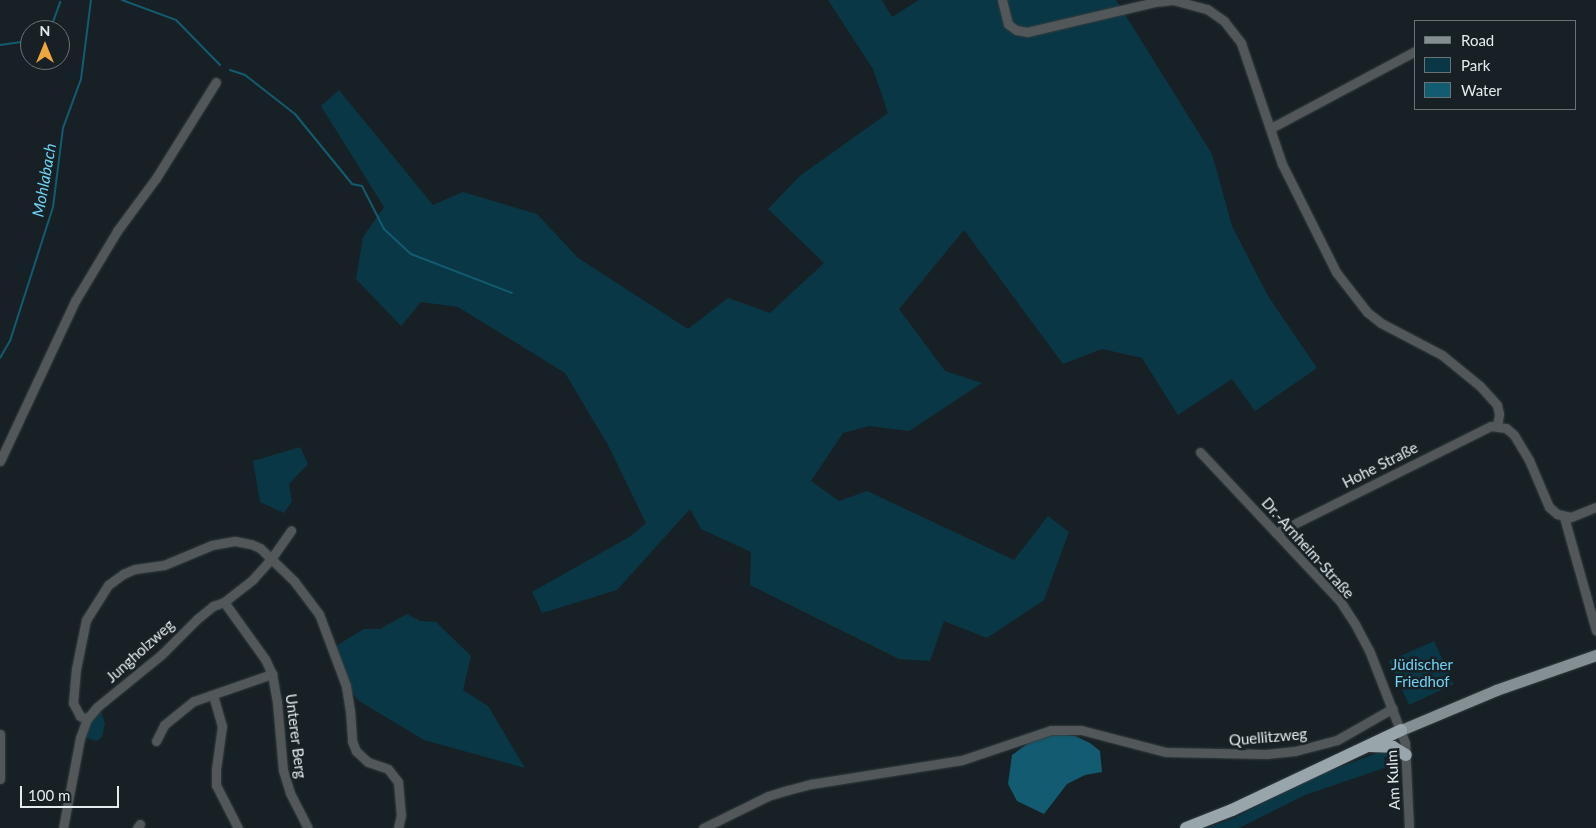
<!DOCTYPE html>
<html>
<head>
<meta charset="utf-8">
<style>
  body { margin:0 }
  #map { position:relative; width:1596px; height:828px; overflow:hidden; background:#172125; font-family:Lato,sans-serif }
  div>[style] { position:absolute }
  [style*='--x'] { left:calc(var(--x)*1px); top:calc(var(--y)*1px); width:calc(var(--w)*1px); rotate:calc(var(--a)*1deg) }
  .green>* { inset:0; background:#0a3745 }
  .water>* { inset:0; background:#125b70 }
  .stream>* { height:2px; margin:-1px; padding:0 1px; transform-origin:1px; border-radius:1px; background:#125b70 }
  .roads { filter:drop-shadow(0 0 1px #343d41) drop-shadow(0 0 1px #343d41) }
  .minor>* { height:9px; margin:-4.5px; padding:0 4.5px; transform-origin:4.5px; border-radius:4.5px; background:#525759 }
  .major>* { height:11px; margin:-5.5px; padding:0 5.5px; transform-origin:5.5px; border-radius:5.5px; background:#848f93 }
  .highway>* { height:12px; margin:-6px; padding:0 6px; transform-origin:6px; border-radius:6px; background:#98a5aa }
  span { translate:-50% -50%; white-space:nowrap; text-align:center; line-height:1.15; -webkit-text-stroke:5px #172125; paint-order:stroke }
  .street-label { font-size:15px; color:#e4ebee }
  .park-label { font-size:15px; color:#6fd3f5 }
  .water-label { font-size:16px; color:#6fd4f5; font-style:italic }
  .legend { position:absolute; left:1414px; top:20px; width:162px; height:90px; box-sizing:border-box; background:#172125; border:1px solid #697275; margin:0; padding:6px 9px; list-style:none; font-size:15px; color:#e4ebee }
  .legend li { display:flex; align-items:center; gap:10px; height:25px }
  .legend b { width:25px; border:1px solid #697275 }
  .north { position:absolute; left:20px; top:20px; width:50px; height:50px; box-sizing:border-box; background:#172125; border:1px solid #697275; border-radius:50%; rotate:0deg; font-size:14px; font-weight:700; line-height:20px; text-align:center; color:#e4ebee }
  .north::after { content:''; display:block; margin:auto; width:18px; height:22px; background:#efa73d; clip-path:polygon(50% 0,100% 100%,50% 72%,0 100%) }
  .scale { position:absolute; left:20px; top:786px; width:99px; height:22px; box-sizing:border-box; border:2px solid #e4ebee; border-top:0; padding-left:6px; font-size:15px; line-height:18px; white-space:nowrap; color:#e4ebee; -webkit-text-stroke:4px #172125; paint-order:stroke }
</style>
</head>
<body>
<div id="map">
  <div class="green">
    <i style="clip-path:polygon(828px 0,882px 0,892px 17px,919px 0,1116px 0,1212px 154px,1232px 226px,1268px 296px,1317px 368px,1255px 411px,1232px 379px,1178px 415px,1142px 358px,1102px 349px,1063px 364px,964px 230px,899px 309px,945px 371px,982px 383px,909px 431px,869px 426px,843px 433px,811px 481px,839px 501px,867px 491px,1014px 560px,1048px 516px,1069px 532px,1044px 600px,987px 638px,944px 621px,930px 661px,899px 659px,750px 585px,751px 552px,701px 529px,690px 509px,617px 590px,542px 613px,532px 592px,631px 536px,646px 523px,608px 445px,565px 373px,458px 307px,421px 302px,401px 326px,356px 279px,363px 237px,384px 207px,321px 106px,339px 90px,433px 205px,463px 192px,537px 214px,578px 258px,688px 329px,728px 298px,770px 313px,824px 263px,768px 209px,801px 175px,888px 113px,873px 69px)"></i>
    <i style="clip-path:polygon(300px 447px,308px 464px,289px 484px,292px 501px,284px 513px,260px 502px,253px 461px)"></i>
    <i style="clip-path:polygon(407px 614px,420px 621px,436px 622px,471px 656px,463px 690px,488px 706px,525px 768px,424px 740px,359px 701px,351px 692px,336px 646px,364px 629px,380px 629px)"></i>
    <i style="clip-path:polygon(1434px 641px,1454px 684px,1409px 705px,1389px 661px)"></i>
    <i style="clip-path:polygon(101px 711px,105px 724px,102px 737px,97px 741px,86px 738px,90px 723px)"></i>
    <i style="clip-path:polygon(1388px 749px,1400px 757px,1384px 757px,1384px 760px,1399px 763px,1305px 795px,1239px 828px,1207px 828px,1236px 817px,1308px 779px)"></i>
  </div>
  <div class="water">
    <i style="clip-path:polygon(1056px 734px,1075px 736px,1090px 743px,1100px 751px,1102px 772px,1085px 775px,1067px 784px,1044px 814px,1017px 801px,1008px 784px,1012px 755px,1030px 742px)"></i>
  </div>
  <div class="stream">
    <i style="--x:122;--y:0;--w:58;--a:20.3"></i>
    <i style="--x:176;--y:20;--w:63;--a:45.6"></i>
    <i style="--x:50;--y:30;--w:30;--a:-70"></i>
    <i style="--x:0;--y:45;--w:30;--a:-8"></i>
    <i style="--x:230;--y:70;--w:16;--a:18"></i>
    <i style="--x:245;--y:75;--w:63;--a:38"></i>
    <i style="--x:295;--y:114;--w:90;--a:50.8"></i>
    <i style="--x:352;--y:184;--w:10;--a:11"></i>
    <i style="--x:362;--y:186;--w:48;--a:62.9"></i>
    <i style="--x:384;--y:229;--w:37;--a:43"></i>
    <i style="--x:411;--y:254;--w:108;--a:21.1"></i>
    <i style="--x:0;--y:358;--w:20;--a:-60"></i>
    <i style="--x:10;--y:341;--w:141;--a:-72.2"></i>
    <i style="--x:53;--y:207;--w:80;--a:-82.8"></i>
    <i style="--x:63;--y:128;--w:52;--a:-69.8"></i>
    <i style="--x:81;--y:79;--w:80;--a:-82.8"></i>
  </div>
  <div class="roads">
    <div class="minor">
      <i style="--x:1002;--y:0;--w:25;--a:76"></i>
      <i style="--x:1008;--y:24;--w:10;--a:37"></i>
      <i style="--x:1016;--y:30;--w:11;--a:10"></i>
      <i style="--x:1027;--y:32;--w:131;--a:-13.2"></i>
      <i style="--x:1155;--y:2;--w:18;--a:-6"></i>
      <i style="--x:1173;--y:0;--w:35;--a:15"></i>
      <i style="--x:1207;--y:9;--w:21;--a:35"></i>
      <i style="--x:1224;--y:21;--w:28;--a:52"></i>
      <i style="--x:1241;--y:43;--w:128;--a:71.3"></i>
      <i style="--x:1282;--y:164;--w:121;--a:63.4"></i>
      <i style="--x:1336;--y:272;--w:51;--a:52.2"></i>
      <i style="--x:1367;--y:312;--w:18;--a:38"></i>
      <i style="--x:1381;--y:323;--w:69;--a:27.7"></i>
      <i style="--x:1442;--y:355;--w:49;--a:39.2"></i>
      <i style="--x:1480;--y:386;--w:25;--a:48"></i>
      <i style="--x:1497;--y:405;--w:9;--a:77"></i>
      <i style="--x:1499;--y:414;--w:12;--a:99"></i>
      <i style="--x:1271;--y:128;--w:163;--a:-28.1"></i>
      <i style="--x:1200;--y:452;--w:204;--a:46.8"></i>
      <i style="--x:1340;--y:601;--w:27;--a:57"></i>
      <i style="--x:1355;--y:624;--w:30;--a:62"></i>
      <i style="--x:1369;--y:650;--w:100;--a:68.8"></i>
      <i style="--x:1405;--y:743;--w:85;--a:87.3"></i>
      <i style="--x:0;--y:461;--w:177;--a:-64.9"></i>
      <i style="--x:75;--y:301;--w:82;--a:-59"></i>
      <i style="--x:117;--y:231;--w:66;--a:-53.7"></i>
      <i style="--x:156;--y:178;--w:113;--a:-58"></i>
      <i style="--x:1564;--y:517;--w:118;--a:74.3"></i>
      <i style="--x:1276;--y:533;--w:240;--a:-26.5"></i>
      <i style="--x:1491;--y:426;--w:15;--a:8"></i>
      <i style="--x:1506;--y:428;--w:11;--a:41"></i>
      <i style="--x:1514;--y:435;--w:29;--a:59"></i>
      <i style="--x:1529;--y:460;--w:51;--a:66.9"></i>
      <i style="--x:1549;--y:507;--w:11;--a:41"></i>
      <i style="--x:1557;--y:514;--w:14;--a:12"></i>
      <i style="--x:1571;--y:517;--w:27;--a:-22"></i>
      <i style="--x:224;--y:602;--w:70;--a:54.3"></i>
      <i style="--x:265;--y:659;--w:17;--a:65"></i>
      <i style="--x:272;--y:674;--w:28;--a:80"></i>
      <i style="--x:277;--y:702;--w:68;--a:85"></i>
      <i style="--x:283;--y:770;--w:24;--a:73"></i>
      <i style="--x:290;--y:793;--w:39;--a:63"></i>
      <i style="--x:213;--y:695;--w:32;--a:74"></i>
      <i style="--x:222;--y:726;--w:43;--a:97.9"></i>
      <i style="--x:216;--y:769;--w:16;--a:90"></i>
      <i style="--x:216;--y:785;--w:48;--a:62.9"></i>
      <i style="--x:87;--y:719;--w:8;--a:-157"></i>
      <i style="--x:80;--y:716;--w:15;--a:-118"></i>
      <i style="--x:73;--y:703;--w:34;--a:-85"></i>
      <i style="--x:76;--y:669;--w:50;--a:-78.5"></i>
      <i style="--x:86;--y:620;--w:41;--a:-57.8"></i>
      <i style="--x:108;--y:585;--w:19;--a:-36"></i>
      <i style="--x:123;--y:574;--w:13;--a:-23"></i>
      <i style="--x:135;--y:569;--w:29;--a:-8"></i>
      <i style="--x:164;--y:565;--w:52;--a:-22.6"></i>
      <i style="--x:212;--y:545;--w:23;--a:-10"></i>
      <i style="--x:235;--y:541;--w:16;--a:11"></i>
      <i style="--x:251;--y:544;--w:10;--a:24"></i>
      <i style="--x:260;--y:548;--w:47;--a:44.1"></i>
      <i style="--x:294;--y:581;--w:41;--a:52.9"></i>
      <i style="--x:319;--y:614;--w:77;--a:69.4"></i>
      <i style="--x:346;--y:686;--w:24;--a:81"></i>
      <i style="--x:350;--y:710;--w:31;--a:86"></i>
      <i style="--x:352;--y:741;--w:11;--a:68"></i>
      <i style="--x:356;--y:751;--w:16;--a:43"></i>
      <i style="--x:368;--y:762;--w:21;--a:19"></i>
      <i style="--x:388;--y:769;--w:16;--a:52"></i>
      <i style="--x:398;--y:782;--w:33;--a:85"></i>
      <i style="--x:401;--y:815;--w:13;--a:103"></i>
      <i style="--x:0;--y:734;--w:45;--a:90"></i>
      <i style="--x:156;--y:741;--w:18;--a:-63"></i>
      <i style="--x:164;--y:725;--w:38;--a:-39"></i>
      <i style="--x:194;--y:701;--w:83;--a:-19.1"></i>
      <i style="--x:63;--y:828;--w:92;--a:-79.3"></i>
      <i style="--x:80;--y:738;--w:20;--a:-70"></i>
      <i style="--x:87;--y:719;--w:16;--a:-50"></i>
      <i style="--x:97;--y:707;--w:84;--a:-39.2"></i>
      <i style="--x:162;--y:654;--w:49;--a:-45"></i>
      <i style="--x:197;--y:619;--w:21;--a:-39"></i>
      <i style="--x:213;--y:606;--w:12;--a:-20"></i>
      <i style="--x:224;--y:602;--w:37;--a:-38"></i>
      <i style="--x:253;--y:579;--w:27;--a:-48"></i>
      <i style="--x:271;--y:559;--w:35;--a:-55"></i>
      <i style="--x:137;--y:828;--w:5;--a:-53"></i>
      <i style="--x:703;--y:828;--w:72;--a:-26.2"></i>
      <i style="--x:768;--y:796;--w:21;--a:-17"></i>
      <i style="--x:788;--y:790;--w:24;--a:-15"></i>
      <i style="--x:811;--y:784;--w:153;--a:-9"></i>
      <i style="--x:962;--y:760;--w:94;--a:-18.6"></i>
      <i style="--x:1051;--y:730;--w:30;--a:0"></i>
      <i style="--x:1081;--y:730;--w:88;--a:14.5"></i>
      <i style="--x:1166;--y:752;--w:100;--a:1.1"></i>
      <i style="--x:1266;--y:754;--w:29;--a:-6"></i>
      <i style="--x:1295;--y:751;--w:43;--a:-14.7"></i>
      <i style="--x:1337;--y:740;--w:64;--a:-29.7"></i>
    </div>
    <div class="major">
      <i style="--x:1401;--y:730;--w:103;--a:-22.8"></i>
      <i style="--x:1496;--y:690;--w:106;--a:-19.3"></i>
    </div>
    <div class="highway">
      <i style="--x:1369;--y:746;--w:24;--a:2"></i>
      <i style="--x:1393;--y:747;--w:15;--a:32"></i>
      <i style="--x:1186;--y:828;--w:49;--a:-21.4"></i>
      <i style="--x:1232;--y:810;--w:187;--a:-25.3"></i>
    </div>
  </div>
  <div class="street-label">
    <span style="left:1380px;top:465px;rotate:-27deg">Hohe Straße</span>
    <span style="left:1308px;top:548px;rotate:48deg">Dr.-Arnheim-Straße</span>
    <span style="left:140px;top:651px;rotate:-42deg">Jungholzweg</span>
    <span style="left:296px;top:736px;rotate:83deg">Unterer Berg</span>
    <span style="left:1268px;top:737px;rotate:-5deg">Quellitzweg</span>
    <span style="left:1393px;top:780px;rotate:-93deg">Am Kulm</span>
  </div>
  <div class="park-label">
    <span style="left:1422px;top:673px">Jüdischer<br>Friedhof</span>
  </div>
  <div class="water-label">
    <span style="left:44px;top:180px;rotate:-80deg">Mohlabach</span>
  </div>
  <ul class="legend">
  <li><b style="height:6px;background:#848f93"></b>Road</li>
  <li><b style="height:14px;background:#0a3745"></b>Park</li>
  <li><b style="height:14px;background:#125b70"></b>Water</li>
  </ul>
  <div class="north">N</div>
  <div class="scale">100 m</div>
</div>
</body>
</html>
